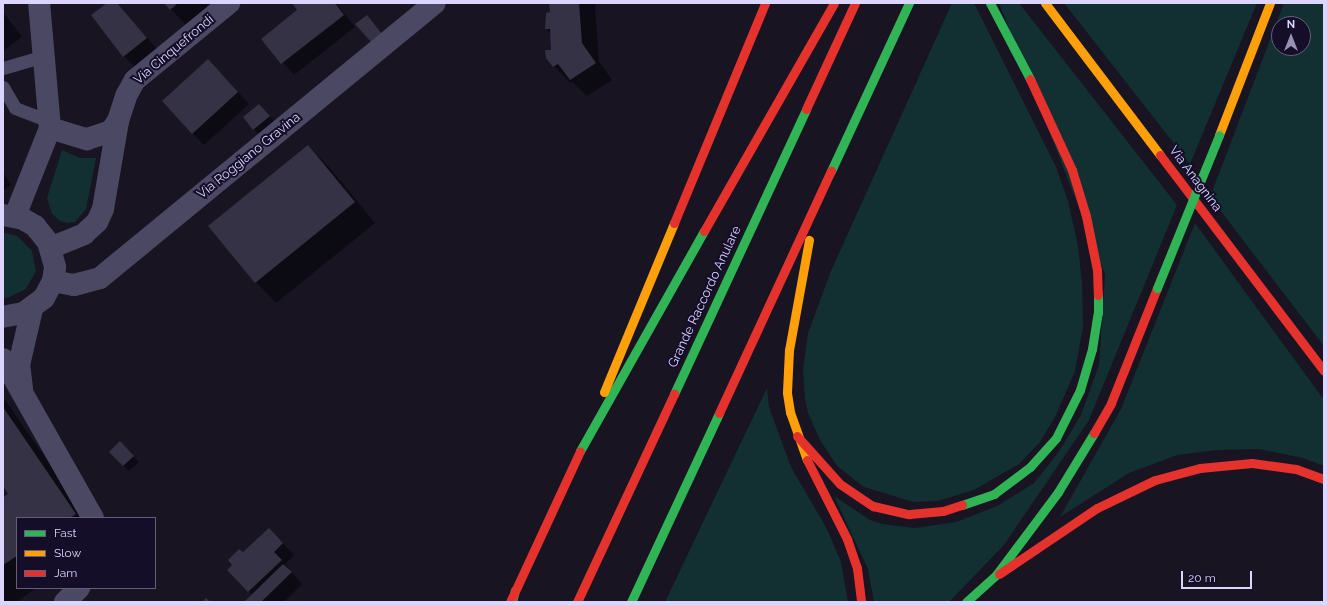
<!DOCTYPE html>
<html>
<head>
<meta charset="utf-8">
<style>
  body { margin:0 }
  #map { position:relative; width:1327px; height:605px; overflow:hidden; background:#181422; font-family:Raleway,sans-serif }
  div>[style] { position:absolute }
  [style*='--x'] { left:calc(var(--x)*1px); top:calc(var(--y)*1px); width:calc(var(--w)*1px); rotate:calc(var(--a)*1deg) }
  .green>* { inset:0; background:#122f31 }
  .shadow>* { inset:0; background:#0007 }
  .building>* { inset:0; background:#363245 }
  .lane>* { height:13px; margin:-6.5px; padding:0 6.5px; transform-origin:6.5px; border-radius:6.5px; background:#4b4863 }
  .street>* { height:22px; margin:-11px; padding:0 11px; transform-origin:11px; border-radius:11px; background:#4b4863 }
  .fast>* { height:9px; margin:-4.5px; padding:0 4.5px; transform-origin:4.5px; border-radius:4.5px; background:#30b455 }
  .slow>* { height:9px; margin:-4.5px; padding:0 4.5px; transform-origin:4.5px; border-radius:4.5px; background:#ff9f0a }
  .jam>* { height:9px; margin:-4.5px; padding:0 4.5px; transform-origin:4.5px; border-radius:4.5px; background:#e5322d }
  .fast-bridge>* { height:9px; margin:-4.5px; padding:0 4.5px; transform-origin:4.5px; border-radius:4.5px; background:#30b455 }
  span { translate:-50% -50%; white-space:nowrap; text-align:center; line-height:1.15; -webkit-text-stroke:4px #140e28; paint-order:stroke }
  .street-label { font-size:13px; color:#dcd5ff }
  .frame { position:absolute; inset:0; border:4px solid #dcd5ff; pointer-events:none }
  .legend { position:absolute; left:16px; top:517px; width:140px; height:72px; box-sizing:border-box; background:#140e28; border:1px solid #645e7e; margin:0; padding:5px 7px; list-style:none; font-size:12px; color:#dcd5ff }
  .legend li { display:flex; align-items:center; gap:8px; height:20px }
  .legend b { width:20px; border:1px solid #645e7e }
  .north { position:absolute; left:1271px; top:16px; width:40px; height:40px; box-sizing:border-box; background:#140e28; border:1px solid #645e7e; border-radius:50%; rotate:0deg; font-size:11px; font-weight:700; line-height:16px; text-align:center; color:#dcd5ff }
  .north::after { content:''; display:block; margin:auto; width:14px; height:18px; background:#9791b2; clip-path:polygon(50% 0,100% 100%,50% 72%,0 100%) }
  .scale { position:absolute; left:1181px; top:571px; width:71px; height:18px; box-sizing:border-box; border:2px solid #dcd5ff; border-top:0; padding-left:5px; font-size:12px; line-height:14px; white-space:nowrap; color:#dcd5ff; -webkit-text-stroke:3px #140e28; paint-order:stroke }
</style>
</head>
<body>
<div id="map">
  <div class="green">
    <i style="clip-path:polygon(952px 3px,974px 3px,1056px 167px,1068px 201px,1078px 246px,1082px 283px,1083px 327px,1075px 371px,1056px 415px,1040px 442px,1019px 464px,974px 490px,938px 501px,913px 502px,864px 487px,837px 466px,820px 440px,808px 413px,805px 399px,803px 370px,808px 333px,831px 271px)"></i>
    <i style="clip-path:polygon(999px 3px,1019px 3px,1177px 205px,1089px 420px,1004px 545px,949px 602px,874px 602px,868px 569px,834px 496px,870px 520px,882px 524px,915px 528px,956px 522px,997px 506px,1034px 483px,1058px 453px,1081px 415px,1099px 365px,1105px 274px)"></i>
    <i style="clip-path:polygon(1064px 3px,1257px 3px,1190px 164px)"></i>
    <i style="clip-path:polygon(evenodd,1284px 3px,1324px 3px,1324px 346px,1210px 197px,1284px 3px,1279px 24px,1303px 24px,1303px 48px,1279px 48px,1279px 24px)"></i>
    <i style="clip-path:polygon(62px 150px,80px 158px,96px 158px,86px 209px,75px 222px,68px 223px,60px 221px,52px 214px,47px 198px)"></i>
    <i style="clip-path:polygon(1195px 223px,1324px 400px,1324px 466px,1303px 458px,1259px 449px,1217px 450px,1177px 455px,1129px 473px,1060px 517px,1121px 409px)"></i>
    <i style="clip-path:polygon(7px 233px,17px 236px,32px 251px,36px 271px,26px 289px,7px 298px,3px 298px,3px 234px)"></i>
    <i style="clip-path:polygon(767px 388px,769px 407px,791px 467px,827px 529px,841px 562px,848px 602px,665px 602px)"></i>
  </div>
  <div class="shadow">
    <i style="clip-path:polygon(108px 3px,116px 3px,158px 50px,136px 68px,124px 56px)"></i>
    <i style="clip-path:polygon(165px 3px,215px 3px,187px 26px)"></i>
    <i style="clip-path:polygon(293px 3px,336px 3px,355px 27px,294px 75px,262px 39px,299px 11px)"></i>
    <i style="clip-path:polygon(550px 3px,597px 3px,595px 7px,599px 61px,612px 80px,587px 96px,573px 82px,570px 83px,547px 58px,553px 51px,551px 34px,546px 29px,551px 13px)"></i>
    <i style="clip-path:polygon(3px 12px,22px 37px,3px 51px)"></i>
    <i style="clip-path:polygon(220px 72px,249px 104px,204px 145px,163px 102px)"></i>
    <i style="clip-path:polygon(265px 111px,275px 122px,259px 135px,254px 129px)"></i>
    <i style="clip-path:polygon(308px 146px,329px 167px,375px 223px,276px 303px,256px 282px)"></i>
    <i style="clip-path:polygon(3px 172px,11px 185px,3px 191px)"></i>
    <i style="clip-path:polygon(3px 397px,87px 518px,17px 518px,17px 588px,36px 588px,16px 602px,3px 602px,3px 498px,9px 494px,3px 484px)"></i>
    <i style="clip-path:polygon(120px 443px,139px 462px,129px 471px,110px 452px)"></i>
    <i style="clip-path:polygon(281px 541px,294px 555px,285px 564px,302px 584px,284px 602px,246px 602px,252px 595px,228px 570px,243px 554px)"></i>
  </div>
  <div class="building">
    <i style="clip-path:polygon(107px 3px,117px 3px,147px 38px,123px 57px,91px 15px)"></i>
    <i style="clip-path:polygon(164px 3px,178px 3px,170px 10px)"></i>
    <i style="clip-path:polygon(292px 3px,335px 3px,344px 15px,281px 64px,261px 39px,297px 10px)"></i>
    <i style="clip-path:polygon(549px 3px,579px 3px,582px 43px,596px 63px,570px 80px,558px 64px,553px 67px,546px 58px,545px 50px,551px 50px,550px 29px,545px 29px,546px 13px,550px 12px)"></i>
    <i style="clip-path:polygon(367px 15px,382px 34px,371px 42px,355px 24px)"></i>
    <i style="clip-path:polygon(208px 59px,238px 92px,192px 134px,162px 101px)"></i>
    <i style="clip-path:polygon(259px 104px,270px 116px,253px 130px,243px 117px)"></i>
    <i style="clip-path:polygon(308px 145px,355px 202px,255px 283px,208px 226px)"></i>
    <i style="clip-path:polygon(3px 407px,76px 514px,70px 518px,17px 518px,17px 556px,3px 565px,3px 497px,8px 494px,3px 486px)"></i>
    <i style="clip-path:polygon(120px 441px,134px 456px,123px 466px,109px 452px)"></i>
    <i style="clip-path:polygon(269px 528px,283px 543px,274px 552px,282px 560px,248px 592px,227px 570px,232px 565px,228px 560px,239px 549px,243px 552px)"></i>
    <i style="clip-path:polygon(283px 564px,292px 572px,261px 602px,244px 602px)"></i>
    <i style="clip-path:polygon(206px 598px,210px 602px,202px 602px)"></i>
  </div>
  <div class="lane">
    <i style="--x:3;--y:68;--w:43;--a:-16.3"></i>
    <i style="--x:3;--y:87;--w:24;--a:60"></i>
    <i style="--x:15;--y:108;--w:36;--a:21"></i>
  </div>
  <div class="street">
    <i style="--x:50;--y:128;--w:39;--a:17"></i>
    <i style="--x:87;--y:139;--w:25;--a:-18"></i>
    <i style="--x:111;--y:131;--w:12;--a:-55"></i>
    <i style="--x:118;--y:121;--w:26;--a:-72"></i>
    <i style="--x:126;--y:96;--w:18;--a:-61"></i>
    <i style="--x:135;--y:80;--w:122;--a:-39.3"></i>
    <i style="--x:3;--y:215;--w:20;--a:11"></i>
    <i style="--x:23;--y:219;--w:14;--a:30"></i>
    <i style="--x:35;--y:226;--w:21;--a:51"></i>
    <i style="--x:48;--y:242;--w:26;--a:74"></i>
    <i style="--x:55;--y:267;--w:14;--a:98"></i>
    <i style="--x:53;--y:281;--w:19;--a:118"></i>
    <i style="--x:44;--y:298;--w:26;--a:144"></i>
    <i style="--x:23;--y:313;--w:20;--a:169"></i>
    <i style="--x:15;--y:216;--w:95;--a:-68.3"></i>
    <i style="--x:50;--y:128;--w:125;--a:-95"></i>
    <i style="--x:50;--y:248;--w:37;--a:-22"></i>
    <i style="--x:84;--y:234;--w:18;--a:-43"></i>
    <i style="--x:97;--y:222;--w:14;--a:-65"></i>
    <i style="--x:103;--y:209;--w:89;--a:-80.3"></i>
    <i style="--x:53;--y:281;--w:21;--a:11"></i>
    <i style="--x:74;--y:285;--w:27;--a:-15"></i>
    <i style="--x:100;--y:278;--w:433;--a:-39.4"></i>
    <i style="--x:3;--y:359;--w:183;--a:60.5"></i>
    <i style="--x:22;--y:388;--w:23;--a:-97"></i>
    <i style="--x:19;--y:365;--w:57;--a:-76.9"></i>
    <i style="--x:65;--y:602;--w:20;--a:-45"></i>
  </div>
  <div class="fast">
    <i style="--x:990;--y:3;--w:86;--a:62.2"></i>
    <i style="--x:831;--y:171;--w:185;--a:-65.1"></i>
    <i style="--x:674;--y:394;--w:314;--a:-65.1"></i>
    <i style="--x:580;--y:451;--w:253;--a:-60.6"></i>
    <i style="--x:962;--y:505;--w:34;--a:-19"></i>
    <i style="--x:994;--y:494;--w:45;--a:-36.9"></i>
    <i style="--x:1030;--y:467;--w:39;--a:-48"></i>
    <i style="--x:1056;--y:438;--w:54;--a:-63.4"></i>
    <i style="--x:1080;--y:390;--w:43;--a:-73.7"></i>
    <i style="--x:1092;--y:349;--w:36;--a:-81"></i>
    <i style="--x:1098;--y:313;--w:18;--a:-90"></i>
    <i style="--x:512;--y:602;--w:12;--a:-76"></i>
    <i style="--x:631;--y:602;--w:208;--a:-65"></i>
    <i style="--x:966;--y:602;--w:40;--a:-42"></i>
    <i style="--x:996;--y:575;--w:104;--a:-53.2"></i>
    <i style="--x:1058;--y:492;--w:69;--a:-58.6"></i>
  </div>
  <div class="slow">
    <i style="--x:1045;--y:3;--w:191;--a:52.9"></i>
    <i style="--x:1219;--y:135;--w:142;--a:-68.9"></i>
    <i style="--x:604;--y:392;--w:183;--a:-67.5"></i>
    <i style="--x:807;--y:460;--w:51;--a:-109.5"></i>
    <i style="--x:790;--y:412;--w:20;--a:-99"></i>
    <i style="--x:787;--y:392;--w:42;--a:-87.3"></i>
    <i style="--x:789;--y:350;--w:112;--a:-79.7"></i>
  </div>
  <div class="jam">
    <i style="--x:1030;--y:79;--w:100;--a:65.2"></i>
    <i style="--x:1072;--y:170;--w:48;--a:73.1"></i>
    <i style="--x:1086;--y:216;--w:55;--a:78.5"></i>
    <i style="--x:1097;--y:270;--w:25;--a:88"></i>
    <i style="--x:806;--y:109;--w:117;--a:-65.2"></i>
    <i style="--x:1160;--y:155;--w:271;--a:52.8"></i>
    <i style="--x:674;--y:223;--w:238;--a:-67.5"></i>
    <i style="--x:704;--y:231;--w:262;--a:-60.3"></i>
    <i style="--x:719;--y:413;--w:267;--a:-65.2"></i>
    <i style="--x:1094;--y:433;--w:34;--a:-60"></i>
    <i style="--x:1111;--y:403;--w:124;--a:-68.2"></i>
    <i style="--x:797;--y:436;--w:64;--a:48.1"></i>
    <i style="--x:840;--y:484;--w:40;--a:34"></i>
    <i style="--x:873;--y:506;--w:37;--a:13"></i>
    <i style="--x:909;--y:514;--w:34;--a:-5"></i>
    <i style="--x:943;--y:511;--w:20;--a:-18"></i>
    <i style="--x:807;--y:460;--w:89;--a:63.1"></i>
    <i style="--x:847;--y:539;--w:31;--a:71"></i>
    <i style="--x:857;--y:568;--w:34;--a:83"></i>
    <i style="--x:999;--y:574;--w:118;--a:-34"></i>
    <i style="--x:1097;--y:508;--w:64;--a:-25.8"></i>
    <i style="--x:1155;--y:480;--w:47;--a:-14.9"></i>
    <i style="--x:1200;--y:468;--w:52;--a:-5.5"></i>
    <i style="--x:1252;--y:463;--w:44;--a:7.8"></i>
    <i style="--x:1296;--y:469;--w:30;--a:20"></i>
    <i style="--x:510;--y:602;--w:166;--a:-65.1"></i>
    <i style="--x:577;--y:602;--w:230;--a:-65"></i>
  </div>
  <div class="fast-bridge">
    <i style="--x:1157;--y:288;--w:165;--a:-67.9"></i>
  </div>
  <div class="street-label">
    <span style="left:174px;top:50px;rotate:-40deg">Via Cinquefrondi</span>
    <span style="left:249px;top:156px;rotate:-39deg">Via Roggiano Gravina</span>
    <span style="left:1195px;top:179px;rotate:53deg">Via Anagnina</span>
    <span style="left:705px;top:297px;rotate:-65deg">Grande Raccordo Anulare</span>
  </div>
  <div class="frame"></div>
  <ul class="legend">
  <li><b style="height:5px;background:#30b455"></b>Fast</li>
  <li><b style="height:5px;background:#ff9f0a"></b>Slow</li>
  <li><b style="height:5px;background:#e5322d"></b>Jam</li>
  </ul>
  <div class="north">N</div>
  <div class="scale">20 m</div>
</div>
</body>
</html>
